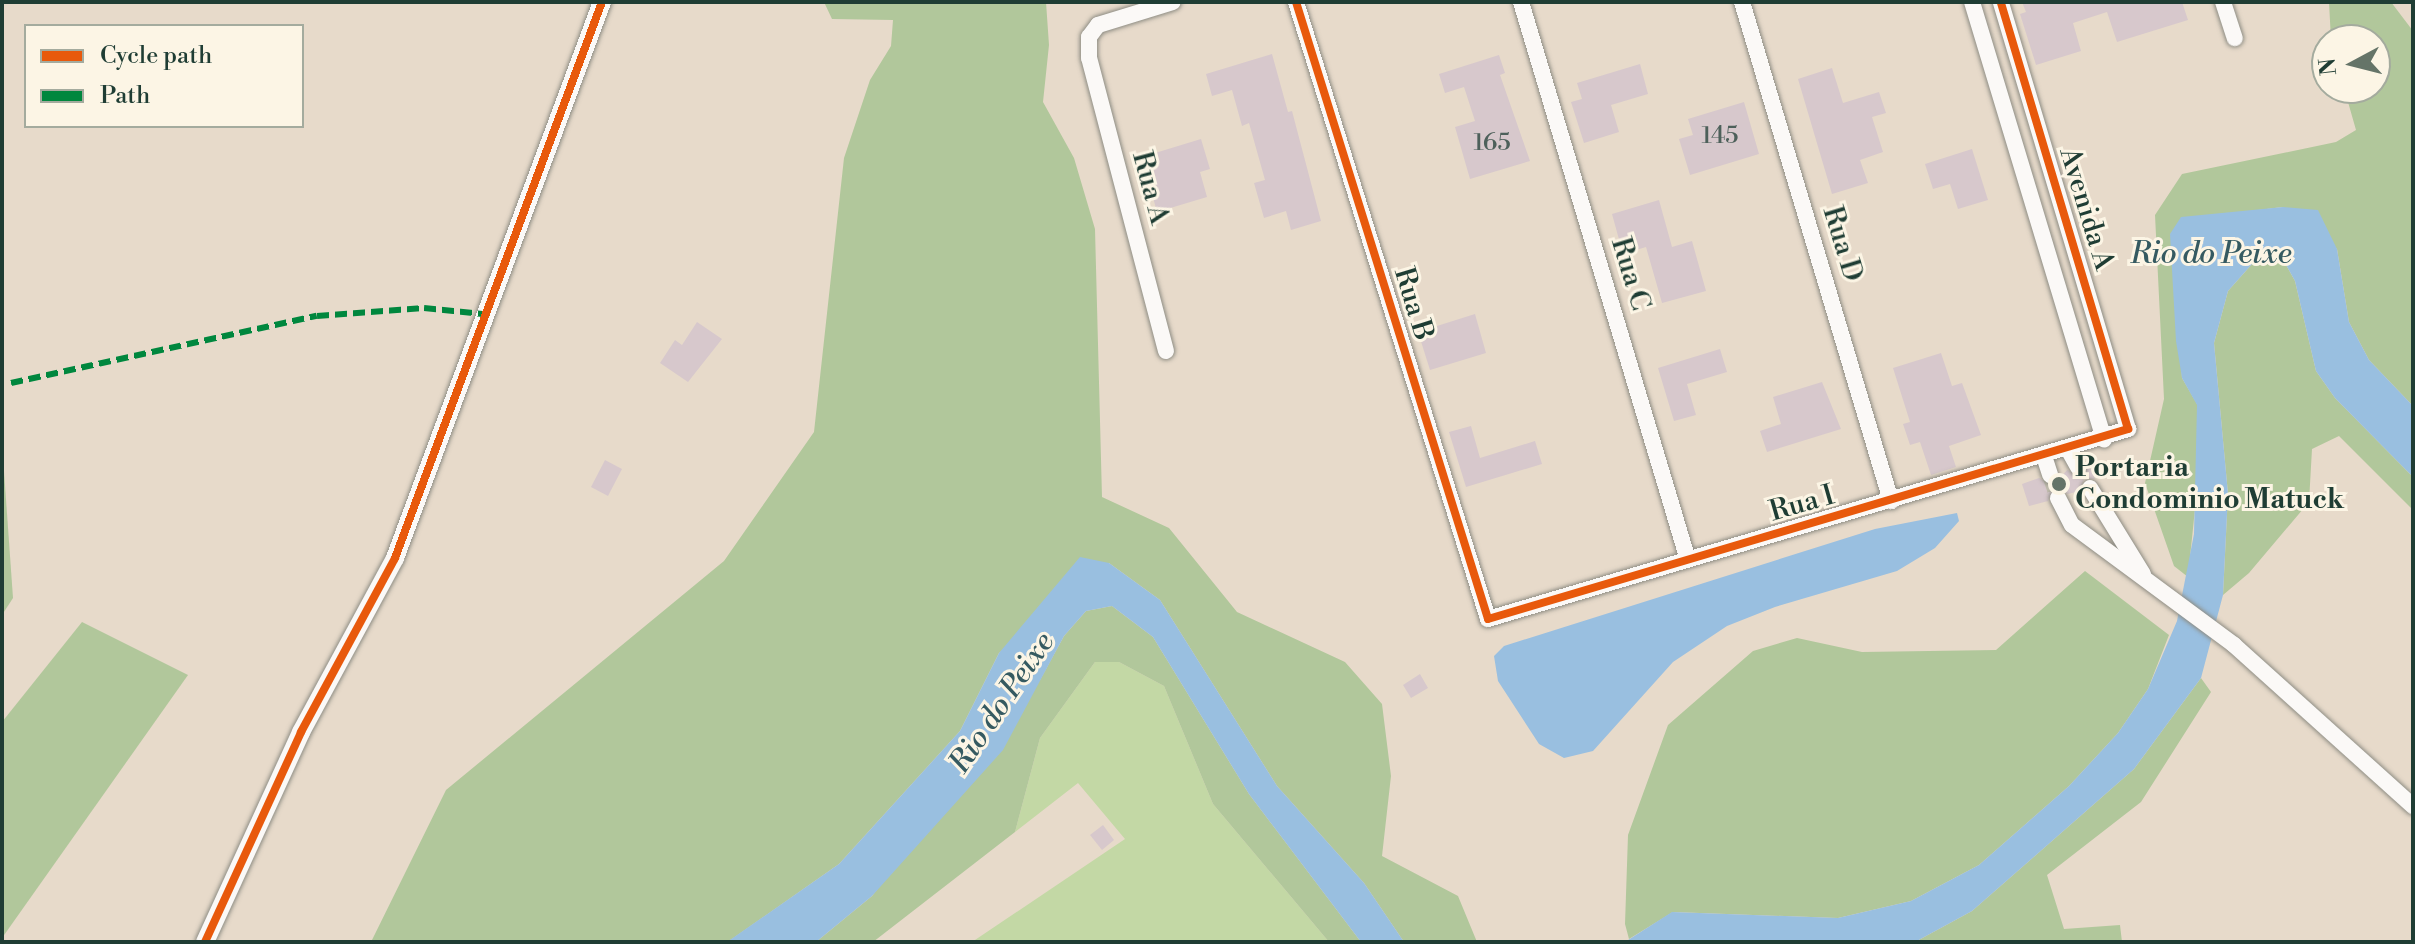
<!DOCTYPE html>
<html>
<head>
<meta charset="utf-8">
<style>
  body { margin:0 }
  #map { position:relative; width:2415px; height:944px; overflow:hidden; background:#e7daca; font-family:"Libre Bodoni",serif }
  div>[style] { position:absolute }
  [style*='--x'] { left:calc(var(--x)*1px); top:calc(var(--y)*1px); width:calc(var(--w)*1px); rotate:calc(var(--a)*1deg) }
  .green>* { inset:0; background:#c3d8a5 }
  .forest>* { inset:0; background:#b1c79b }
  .water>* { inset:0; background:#99bfe0 }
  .building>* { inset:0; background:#d7c8cc }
  .minor-tunnel>* { height:16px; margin-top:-8px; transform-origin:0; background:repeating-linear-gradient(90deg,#bfbbac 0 16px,transparent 0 24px) }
  .roads { filter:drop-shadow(0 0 2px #8e8d84) drop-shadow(0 0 2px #8e8d84) }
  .minor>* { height:16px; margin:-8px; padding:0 8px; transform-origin:8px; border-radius:8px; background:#fbf9f7 }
  .tertiary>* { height:18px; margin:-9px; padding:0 9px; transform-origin:9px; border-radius:9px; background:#fbf9f7 }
  .quiet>* { height:6px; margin-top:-3px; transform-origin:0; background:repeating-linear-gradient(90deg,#00873e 0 12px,transparent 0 18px) }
  .cycleway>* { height:8px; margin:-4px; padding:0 4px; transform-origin:4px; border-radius:4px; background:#e8590c }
  .dots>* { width:22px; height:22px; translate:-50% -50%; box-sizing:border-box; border:4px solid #fcf5e5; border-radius:50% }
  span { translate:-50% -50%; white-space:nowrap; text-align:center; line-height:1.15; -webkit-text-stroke:6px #fcf5e5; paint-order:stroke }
  .number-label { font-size:24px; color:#4d605a }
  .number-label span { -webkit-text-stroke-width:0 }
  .street-label { font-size:28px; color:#1f3d34 }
  .poi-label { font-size:28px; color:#1f3d34; font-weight:700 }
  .left { translate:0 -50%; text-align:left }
  .water-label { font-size:30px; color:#355a61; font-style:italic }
  .frame { position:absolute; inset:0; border:4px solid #1f3d34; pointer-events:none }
  .legend { position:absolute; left:24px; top:24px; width:280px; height:104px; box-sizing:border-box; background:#fcf5e5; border:2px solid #a4ab9e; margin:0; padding:10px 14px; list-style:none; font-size:24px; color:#1f3d34 }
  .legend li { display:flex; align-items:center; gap:16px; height:40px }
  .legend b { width:40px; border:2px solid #a4ab9e }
  .north { position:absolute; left:2311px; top:24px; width:80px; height:80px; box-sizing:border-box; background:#fcf5e5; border:2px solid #a4ab9e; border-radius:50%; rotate:263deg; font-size:22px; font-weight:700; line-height:32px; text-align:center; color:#1f3d34 }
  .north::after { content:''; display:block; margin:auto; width:28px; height:36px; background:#657468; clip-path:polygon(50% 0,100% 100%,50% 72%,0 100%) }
</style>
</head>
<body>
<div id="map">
  <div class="green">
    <i style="clip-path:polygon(1095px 662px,1119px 662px,1164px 686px,1213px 804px,1329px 942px,972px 942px,1125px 839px,1078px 783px,1015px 832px,1040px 738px)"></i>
  </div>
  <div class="forest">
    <i style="clip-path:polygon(824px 2px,1046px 2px,1049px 45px,1043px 102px,1074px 158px,1095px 229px,1102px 497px,1169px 528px,1237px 612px,1345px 662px,1382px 704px,1391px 776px,1382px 856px,1458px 896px,1477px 942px,1404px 942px,1364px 883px,1277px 786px,1160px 600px,1109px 563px,999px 653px,960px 731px,839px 864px,729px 941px,371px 942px,446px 790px,724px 561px,814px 432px,844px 158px,870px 80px,891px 46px,893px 20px,832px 19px)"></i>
    <i style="clip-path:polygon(2329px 2px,2391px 2px,2413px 31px,2413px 406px,2369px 360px,2349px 322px,2337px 249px,2283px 207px,2233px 213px,2177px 295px,2182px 378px,2197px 404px,2199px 470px,2188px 577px,2174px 566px,2145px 483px,2164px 399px,2155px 215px,2182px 174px,2336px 142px,2356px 130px,2344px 88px,2375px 88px,2375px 40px,2331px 40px)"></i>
    <i style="clip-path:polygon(2268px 258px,2285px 263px,2295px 281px,2316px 371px,2335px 398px,2413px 477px,2413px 510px,2339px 436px,2312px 449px,2309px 502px,2249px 573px,2223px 595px,2228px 494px,2214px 343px,2228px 291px,2252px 264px)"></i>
    <i style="clip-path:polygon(2px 443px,13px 598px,2px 615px)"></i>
    <i style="clip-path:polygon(2085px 571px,2169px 635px,2148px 689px,2118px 733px,2069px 786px,1979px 865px,1911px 901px,1838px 918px,1673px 912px,1629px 939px,1625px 924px,1628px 835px,1668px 725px,1753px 651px,1797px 638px,1862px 652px,1996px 650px)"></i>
    <i style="clip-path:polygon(1112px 606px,1153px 637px,1249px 794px,1361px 942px,1329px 942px,1213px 804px,1164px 686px,1119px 662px,1095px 662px,1040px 738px,1015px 832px,873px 942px,816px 942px,872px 896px,1040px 680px,1064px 636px,1086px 611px)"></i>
    <i style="clip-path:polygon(82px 622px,188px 675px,2px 938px,2px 722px)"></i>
    <i style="clip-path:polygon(2201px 678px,2211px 692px,2141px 802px,2047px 875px,2064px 929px,2120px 925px,2122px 942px,1915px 942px,1972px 911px,2134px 769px)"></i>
  </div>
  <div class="water">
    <i style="clip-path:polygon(2283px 207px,2318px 210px,2337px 249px,2349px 322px,2369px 360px,2413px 406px,2413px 477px,2335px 398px,2316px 371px,2295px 281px,2285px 263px,2268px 258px,2252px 264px,2228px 291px,2214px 343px,2228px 494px,2223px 595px,2201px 678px,2134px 769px,1972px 911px,1915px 942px,1625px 942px,1672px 912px,1838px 918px,1911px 901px,1979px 865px,2069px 786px,2118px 733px,2148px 689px,2177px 621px,2194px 534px,2197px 405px,2182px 378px,2176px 341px,2170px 234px,2181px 217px)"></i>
    <i style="clip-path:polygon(1957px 513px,1959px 521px,1935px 548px,1897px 571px,1775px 607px,1727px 626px,1673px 662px,1593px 751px,1564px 758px,1539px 744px,1498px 681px,1494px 656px,1504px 646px,1875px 529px)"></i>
    <i style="clip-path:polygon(1080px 557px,1109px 563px,1160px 600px,1277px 786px,1364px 883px,1404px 942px,1361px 942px,1249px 794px,1153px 637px,1112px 606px,1086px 611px,1064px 636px,1003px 750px,872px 896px,816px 942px,727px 942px,839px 864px,960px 731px,999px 653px)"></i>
  </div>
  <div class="building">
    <i style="clip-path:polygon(2022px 2px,2182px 2px,2188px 20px,2117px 42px,2107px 12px,2073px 23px,2081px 51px,2036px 65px,2020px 14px,2026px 12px)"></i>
    <i style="clip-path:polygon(1272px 54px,1288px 112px,1292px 111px,1321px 221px,1291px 230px,1286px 211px,1264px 218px,1254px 183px,1265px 180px,1249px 123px,1242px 126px,1232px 90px,1212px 96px,1206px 74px)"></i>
    <i style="clip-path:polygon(1499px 55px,1505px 73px,1500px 75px,1530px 161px,1470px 179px,1455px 127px,1475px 121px,1464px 87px,1445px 93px,1439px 74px)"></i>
    <i style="clip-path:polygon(1640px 64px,1648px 94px,1611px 105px,1619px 132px,1584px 143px,1571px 102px,1582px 99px,1577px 83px)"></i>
    <i style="clip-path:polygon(1832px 68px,1843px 103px,1879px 92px,1886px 113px,1872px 117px,1883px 152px,1860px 160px,1868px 183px,1832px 194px,1798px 79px)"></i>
    <i style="clip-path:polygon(1744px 102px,1759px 154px,1690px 175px,1679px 139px,1693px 135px,1688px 119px)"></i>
    <i style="clip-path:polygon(1201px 139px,1210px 169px,1200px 172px,1207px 197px,1157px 212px,1142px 157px)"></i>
    <i style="clip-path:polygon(1972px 149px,1988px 200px,1958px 209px,1950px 184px,1933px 189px,1925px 164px)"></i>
    <i style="clip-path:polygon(1659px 200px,1672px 247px,1692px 241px,1706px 291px,1662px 303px,1646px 247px,1623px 254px,1612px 214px)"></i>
    <i style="clip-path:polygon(1475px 314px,1486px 353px,1430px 370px,1418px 332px)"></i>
    <i style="clip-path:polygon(697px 322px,722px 339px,688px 382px,660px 363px,675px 340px,682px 345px)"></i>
    <i style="clip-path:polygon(1720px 349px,1727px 372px,1687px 384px,1696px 415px,1674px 421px,1658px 368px)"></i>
    <i style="clip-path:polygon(1941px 353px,1952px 386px,1962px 383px,1981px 435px,1949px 446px,1956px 467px,1931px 475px,1920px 442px,1910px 445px,1903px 424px,1910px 422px,1893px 368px)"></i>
    <i style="clip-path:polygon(1822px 382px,1841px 429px,1767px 452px,1760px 431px,1781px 424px,1773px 397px)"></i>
    <i style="clip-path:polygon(1471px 426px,1480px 458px,1535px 441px,1542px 464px,1466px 487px,1449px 432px)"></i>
    <i style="clip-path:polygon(605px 460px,622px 469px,608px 496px,591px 487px)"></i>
    <i style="clip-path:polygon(2088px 463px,2095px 479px,2084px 479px,2080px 491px,2068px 494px,2054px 488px,2048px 501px,2029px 506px,2022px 484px,2039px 478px,2053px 486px,2067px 470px,2083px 477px)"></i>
    <i style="clip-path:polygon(1420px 674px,1428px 688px,1411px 698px,1403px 685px)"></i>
    <i style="clip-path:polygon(1103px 825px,1114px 840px,1102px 850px,1090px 835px)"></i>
  </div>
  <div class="minor-tunnel">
    <i style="--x:2050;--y:475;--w:24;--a:71"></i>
  </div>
  <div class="roads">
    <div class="minor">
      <i style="--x:1296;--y:2;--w:646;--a:72.71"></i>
      <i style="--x:1488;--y:619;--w:668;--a:-16.53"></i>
      <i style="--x:2128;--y:429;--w:445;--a:-106.6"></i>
      <i style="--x:1521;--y:2;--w:582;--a:73.34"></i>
      <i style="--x:1742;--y:2;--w:521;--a:73.37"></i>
      <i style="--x:1972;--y:2;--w:457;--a:73.2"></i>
      <i style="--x:2223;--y:2;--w:38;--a:72"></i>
      <i style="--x:1166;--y:351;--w:303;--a:-104.7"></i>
      <i style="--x:1089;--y:58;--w:21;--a:-90"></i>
      <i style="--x:1089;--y:37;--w:15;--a:-53"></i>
      <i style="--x:1098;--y:25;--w:78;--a:-17"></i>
      <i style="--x:2068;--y:449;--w:21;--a:61"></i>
      <i style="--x:2044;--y:456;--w:20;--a:72"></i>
      <i style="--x:2090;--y:488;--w:101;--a:58.4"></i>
      <i style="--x:2058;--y:498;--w:30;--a:63"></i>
      <i style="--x:2072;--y:525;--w:202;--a:36.5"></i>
      <i style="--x:2234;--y:645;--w:241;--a:42"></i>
    </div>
    <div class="tertiary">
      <i style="--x:205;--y:942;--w:231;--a:-65.4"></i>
      <i style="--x:301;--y:732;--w:198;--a:-61.6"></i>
      <i style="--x:395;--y:558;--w:593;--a:-69.58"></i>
    </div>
  </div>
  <div class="quiet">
    <i style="--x:11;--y:383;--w:313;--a:-12.4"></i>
    <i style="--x:317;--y:316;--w:107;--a:-4.3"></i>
    <i style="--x:424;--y:308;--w:59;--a:5.8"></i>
  </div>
  <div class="cycleway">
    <i style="--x:1296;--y:2;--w:646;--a:72.71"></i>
    <i style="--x:1488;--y:619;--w:668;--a:-16.53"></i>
    <i style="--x:2128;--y:429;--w:445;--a:-106.6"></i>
    <i style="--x:205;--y:942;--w:231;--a:-65.4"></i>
    <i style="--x:301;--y:732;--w:198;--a:-61.6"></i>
    <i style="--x:395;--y:558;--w:593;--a:-69.58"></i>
  </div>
  <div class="dots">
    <i style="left:2059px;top:484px;background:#657468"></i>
  </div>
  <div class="number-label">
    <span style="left:1720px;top:137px">145</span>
    <span style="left:1492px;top:144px">165</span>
  </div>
  <div class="street-label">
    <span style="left:1150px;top:188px;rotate:75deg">Rua A</span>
    <span style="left:2086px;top:209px;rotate:73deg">Avenida A</span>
    <span style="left:1842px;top:244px;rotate:73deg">Rua D</span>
    <span style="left:1630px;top:274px;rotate:73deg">Rua C</span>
    <span style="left:1413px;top:304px;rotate:73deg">Rua B</span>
    <span style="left:1802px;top:504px;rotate:-16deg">Rua I</span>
  </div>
  <div class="poi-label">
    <span class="left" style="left:2075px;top:484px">Portaria<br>Condominio Matuck</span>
  </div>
  <div class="water-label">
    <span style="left:2211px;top:254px">Rio do Peixe</span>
    <span style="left:1002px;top:703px;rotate:-56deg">Rio do Peixe</span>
  </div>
  <div class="frame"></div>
  <ul class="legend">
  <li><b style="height:10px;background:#e8590c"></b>Cycle path</li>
  <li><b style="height:10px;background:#00873e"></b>Path</li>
  </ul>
  <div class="north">N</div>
</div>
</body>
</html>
